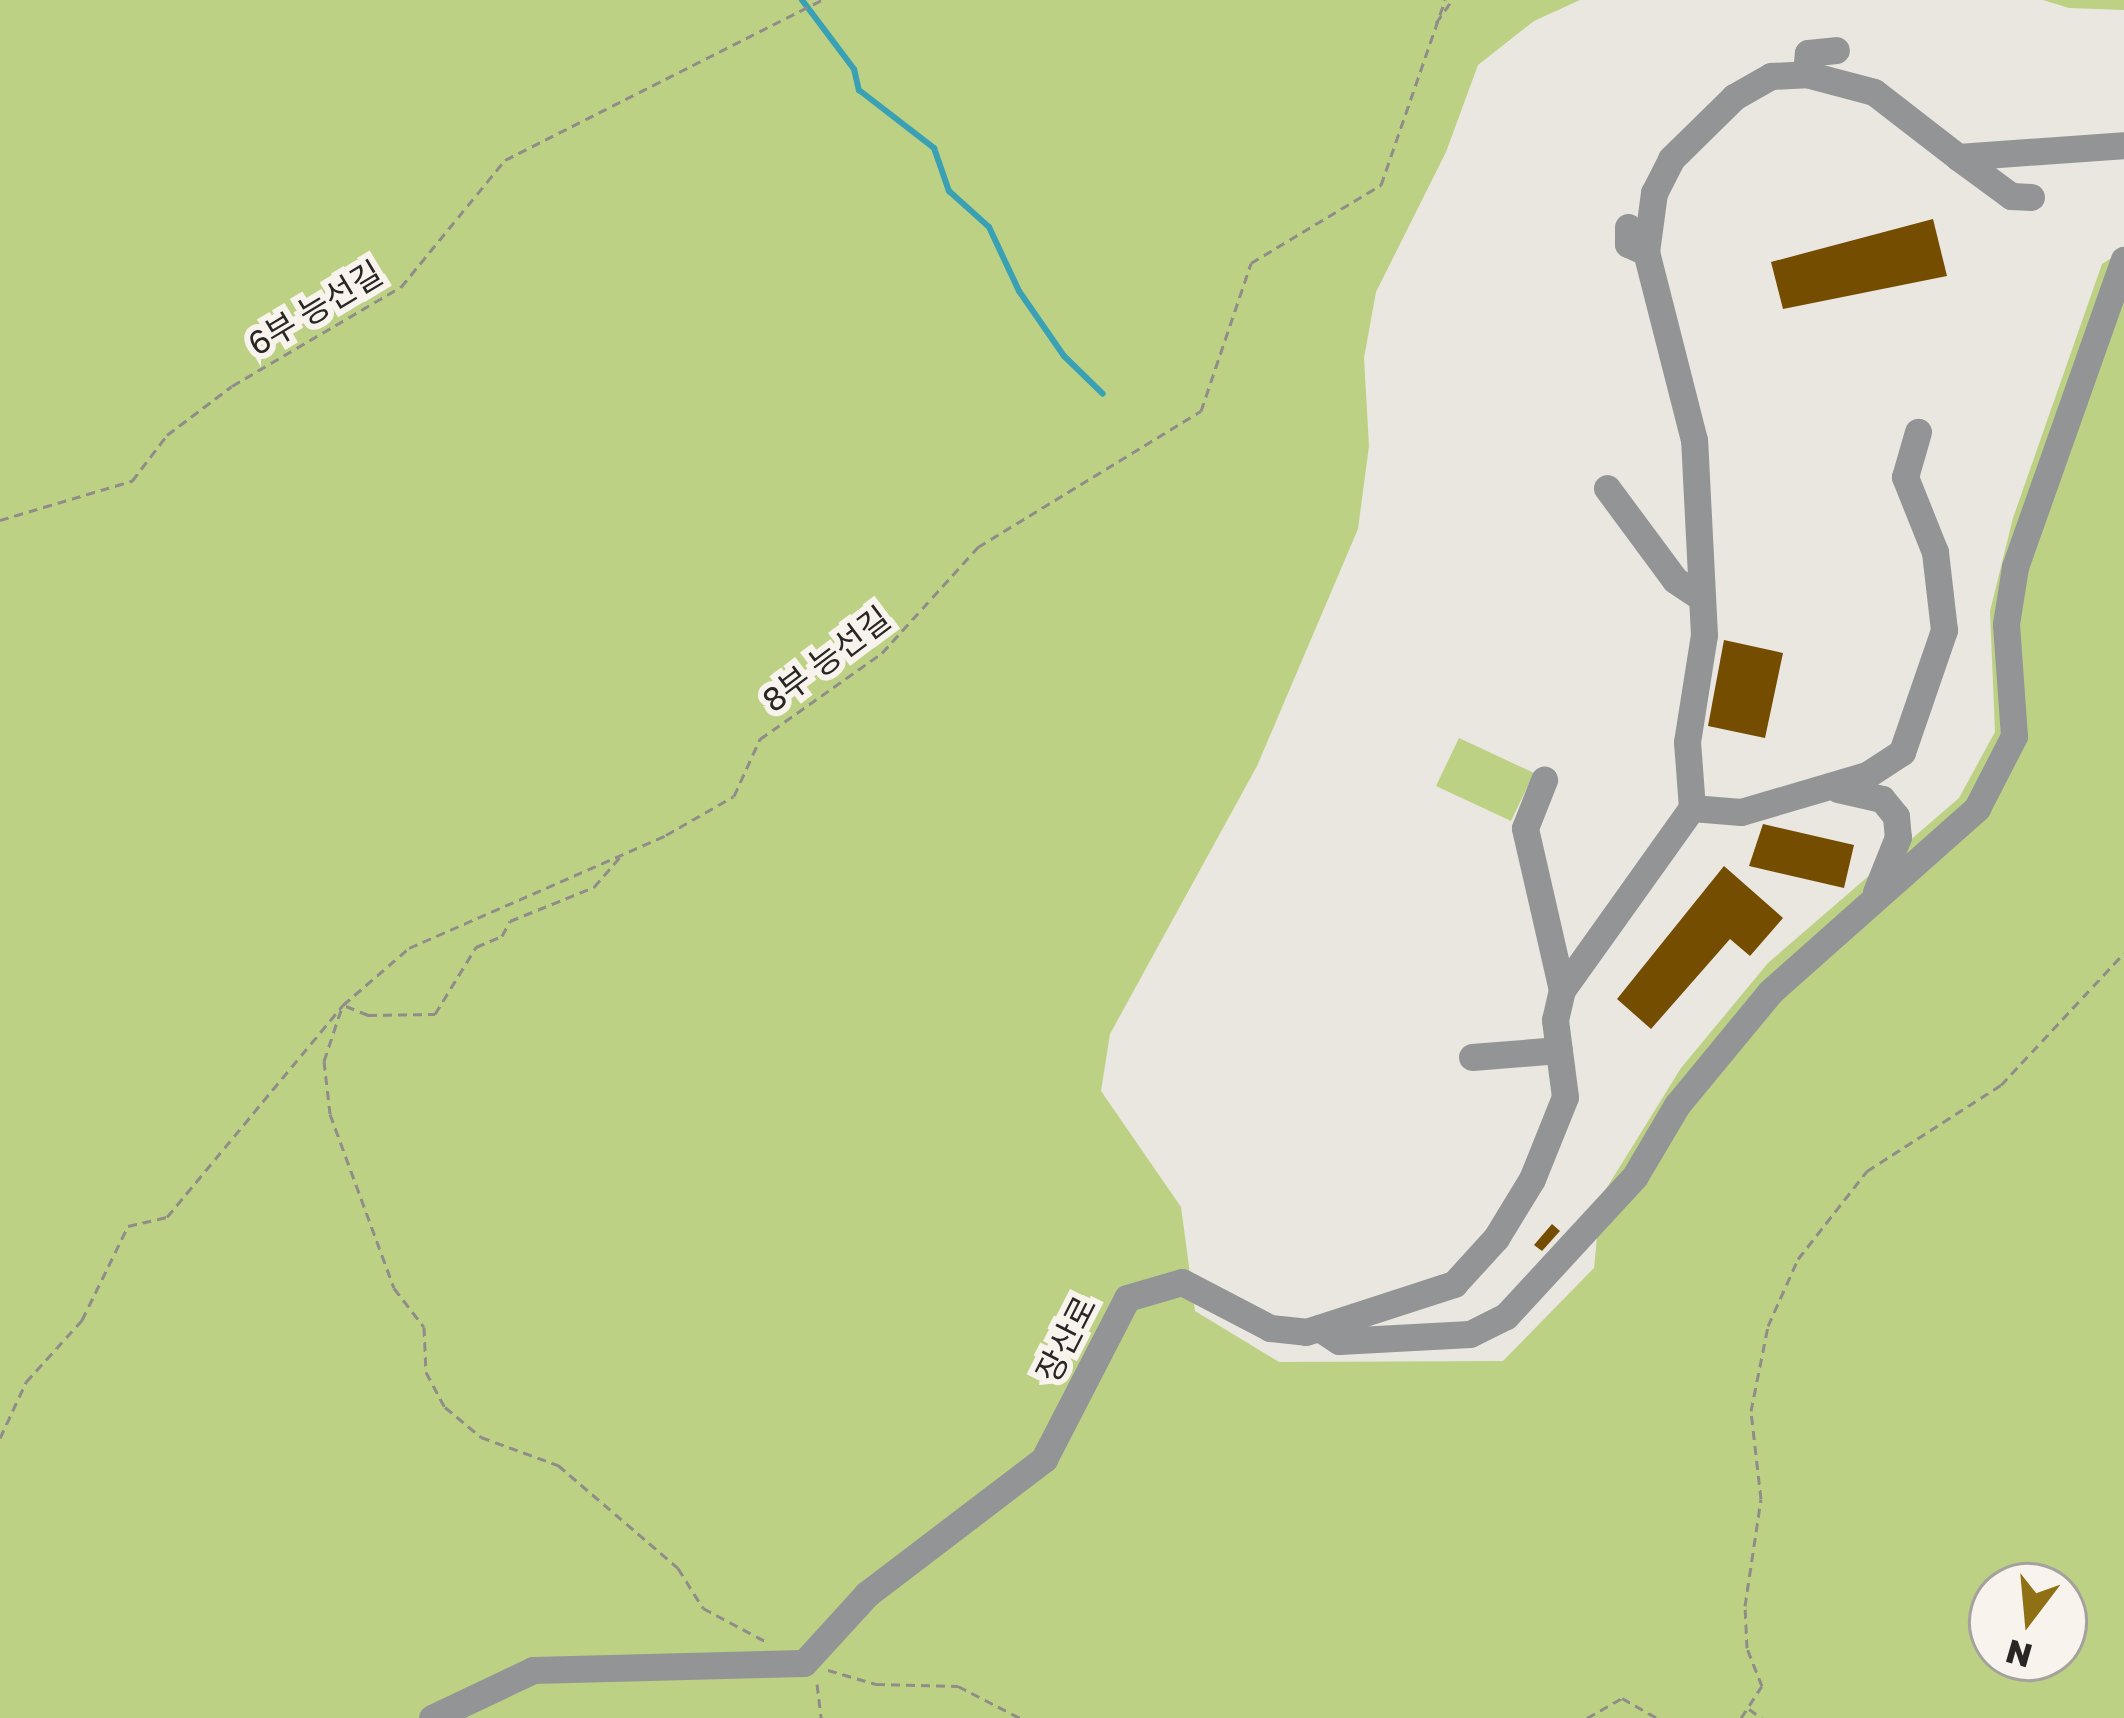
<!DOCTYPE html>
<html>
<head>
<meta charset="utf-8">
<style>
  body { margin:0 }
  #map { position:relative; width:2124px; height:1718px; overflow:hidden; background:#eae6e0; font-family:"Golos Text","Noto Sans KR",sans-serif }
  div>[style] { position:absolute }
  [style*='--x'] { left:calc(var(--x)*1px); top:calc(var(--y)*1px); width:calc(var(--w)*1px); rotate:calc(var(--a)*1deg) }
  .green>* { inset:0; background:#bdd185 }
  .stream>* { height:6px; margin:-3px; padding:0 3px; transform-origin:3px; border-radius:3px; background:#3aa1b5 }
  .building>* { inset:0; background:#754d00 }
  .path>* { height:3px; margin-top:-1.5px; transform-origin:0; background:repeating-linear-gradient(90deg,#908d89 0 9px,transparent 0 15px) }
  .minor>* { height:27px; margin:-13.5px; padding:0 13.5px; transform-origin:13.5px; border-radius:13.5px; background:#929496 }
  span { translate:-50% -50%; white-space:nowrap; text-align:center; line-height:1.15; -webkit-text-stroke:12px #f8f3ed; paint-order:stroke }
  .street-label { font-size:33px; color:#292725 }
  .north { position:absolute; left:1968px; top:1562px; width:120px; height:120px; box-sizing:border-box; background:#f8f3ed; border:3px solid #a5a19d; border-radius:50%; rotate:196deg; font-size:33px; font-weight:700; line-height:48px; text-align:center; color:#292725 }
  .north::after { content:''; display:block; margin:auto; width:42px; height:54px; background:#8f7015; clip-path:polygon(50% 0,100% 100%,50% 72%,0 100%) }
</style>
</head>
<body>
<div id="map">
  <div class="green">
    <i style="clip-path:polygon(evenodd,0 0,1580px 0,1534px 21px,1478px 65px,1446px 152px,1376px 292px,1364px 358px,1369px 446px,1358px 529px,1257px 766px,1110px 1034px,1101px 1091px,1181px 1207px,1195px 1311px,1279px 1362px,1503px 1361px,1594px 1268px,1601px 1197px,1681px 1068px,1768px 963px,1959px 798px,1995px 732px,1990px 611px,2013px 518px,2102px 264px,2124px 250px,2124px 1718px,0 1718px,0 0,1992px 1586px,2064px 1586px,2064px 1658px,1992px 1658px,1992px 1586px)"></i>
    <i style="clip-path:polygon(2043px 0,2124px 0,2124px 10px,2069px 8px)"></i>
    <i style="clip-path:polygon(1459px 738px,1534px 773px,1511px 821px,1436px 786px)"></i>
  </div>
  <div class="stream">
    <i style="--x:802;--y:0;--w:86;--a:53"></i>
    <i style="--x:854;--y:69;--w:22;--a:77"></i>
    <i style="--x:859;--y:90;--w:95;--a:37.7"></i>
    <i style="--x:934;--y:148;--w:46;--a:70.8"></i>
    <i style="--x:949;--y:191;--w:54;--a:42"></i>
    <i style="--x:989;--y:227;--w:71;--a:64.9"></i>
    <i style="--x:1019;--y:291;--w:79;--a:55.3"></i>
    <i style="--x:1064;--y:356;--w:54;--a:44.3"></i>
  </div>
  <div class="building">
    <i style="clip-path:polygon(1933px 219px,1947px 276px,1783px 309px,1771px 262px)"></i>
    <i style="clip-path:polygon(1724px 640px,1783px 653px,1765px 738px,1708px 726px)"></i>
    <i style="clip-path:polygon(1763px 824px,1854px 845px,1844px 888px,1749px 866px)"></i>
    <i style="clip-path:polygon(1724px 866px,1783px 918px,1750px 956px,1730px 939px,1651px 1029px,1617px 999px)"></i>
    <i style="clip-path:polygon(1552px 1224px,1560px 1231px,1542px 1251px,1534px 1245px)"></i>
  </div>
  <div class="path">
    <i style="--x:1436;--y:23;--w:28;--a:-55"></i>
    <i style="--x:0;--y:520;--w:138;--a:-16.5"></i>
    <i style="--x:132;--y:481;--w:58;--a:-52.7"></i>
    <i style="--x:167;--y:435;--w:81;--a:-37"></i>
    <i style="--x:232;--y:386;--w:196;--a:-30.4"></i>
    <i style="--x:401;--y:287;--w:164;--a:-50.7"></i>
    <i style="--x:505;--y:160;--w:355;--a:-26.8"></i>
    <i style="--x:346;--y:1006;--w:24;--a:22"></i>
    <i style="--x:368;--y:1015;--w:67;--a:-0.9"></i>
    <i style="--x:435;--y:1014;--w:79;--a:-58.5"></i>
    <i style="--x:476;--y:947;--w:28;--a:-23"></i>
    <i style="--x:502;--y:936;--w:17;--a:-62"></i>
    <i style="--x:510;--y:921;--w:91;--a:-22"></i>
    <i style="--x:594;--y:887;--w:40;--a:-49"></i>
    <i style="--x:341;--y:1010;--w:54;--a:108.4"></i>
    <i style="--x:324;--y:1061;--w:53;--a:83.5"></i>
    <i style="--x:330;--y:1114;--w:185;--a:69.8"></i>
    <i style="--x:394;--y:1288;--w:49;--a:52.4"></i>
    <i style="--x:424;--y:1327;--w:45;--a:87.5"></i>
    <i style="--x:426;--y:1372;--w:40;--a:62"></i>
    <i style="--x:445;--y:1407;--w:47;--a:39.8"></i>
    <i style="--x:481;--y:1437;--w:82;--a:20"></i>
    <i style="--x:558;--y:1465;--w:158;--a:40.6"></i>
    <i style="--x:678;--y:1568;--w:47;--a:58"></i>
    <i style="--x:703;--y:1608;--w:70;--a:28"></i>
    <i style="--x:0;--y:1438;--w:62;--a:-65.1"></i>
    <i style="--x:26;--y:1382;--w:84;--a:-47.9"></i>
    <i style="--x:82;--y:1320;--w:105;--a:-63.9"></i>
    <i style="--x:128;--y:1226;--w:40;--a:-13"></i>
    <i style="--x:167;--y:1217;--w:276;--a:-50.3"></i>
    <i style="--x:343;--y:1005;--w:87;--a:-40.8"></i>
    <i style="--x:409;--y:948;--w:281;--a:-23.7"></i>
    <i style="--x:666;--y:835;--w:78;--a:-29.8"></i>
    <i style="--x:734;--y:796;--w:63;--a:-65.5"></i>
    <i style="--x:760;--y:739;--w:149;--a:-35.2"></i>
    <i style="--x:882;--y:653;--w:143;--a:-47.8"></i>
    <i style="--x:978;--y:547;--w:261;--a:-31.4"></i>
    <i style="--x:1201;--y:411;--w:156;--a:-71.3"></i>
    <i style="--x:1251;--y:263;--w:152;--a:-31"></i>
    <i style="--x:1381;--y:185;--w:196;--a:-70.9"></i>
    <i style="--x:828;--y:1670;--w:50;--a:16.3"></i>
    <i style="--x:876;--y:1684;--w:82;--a:1.4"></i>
    <i style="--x:958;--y:1686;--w:70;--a:27.3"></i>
    <i style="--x:817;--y:1684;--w:34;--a:83"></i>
    <i style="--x:1749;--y:1709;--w:16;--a:35"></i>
    <i style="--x:1587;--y:1718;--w:40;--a:-29.7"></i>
    <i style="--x:1622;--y:1698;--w:40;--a:29.7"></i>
    <i style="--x:1741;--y:1718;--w:38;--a:-57"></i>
    <i style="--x:1762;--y:1686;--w:41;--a:-111.5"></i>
    <i style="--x:1747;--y:1648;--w:42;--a:-92.7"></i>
    <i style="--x:1745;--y:1606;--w:108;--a:-81.5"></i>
    <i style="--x:1761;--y:1499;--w:89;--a:-96.5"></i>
    <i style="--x:1751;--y:1411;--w:87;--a:-78.7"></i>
    <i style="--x:1768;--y:1326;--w:73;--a:-65.9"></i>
    <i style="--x:1798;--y:1259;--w:112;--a:-51.9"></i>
    <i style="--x:1867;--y:1171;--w:159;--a:-32.7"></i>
    <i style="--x:2001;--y:1085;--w:180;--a:-47"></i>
  </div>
  <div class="minor">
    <i style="--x:1806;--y:74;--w:21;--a:-85"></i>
    <i style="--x:1808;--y:53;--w:28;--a:-6"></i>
    <i style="--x:1958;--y:157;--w:66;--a:36.3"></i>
    <i style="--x:2011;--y:196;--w:20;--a:3"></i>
    <i style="--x:1628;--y:227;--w:17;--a:90"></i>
    <i style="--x:1628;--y:244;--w:20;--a:24"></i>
    <i style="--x:1607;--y:488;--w:114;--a:53.5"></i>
    <i style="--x:1675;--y:580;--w:32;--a:34"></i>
    <i style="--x:1838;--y:789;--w:45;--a:12.8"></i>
    <i style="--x:1882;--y:799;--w:22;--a:51"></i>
    <i style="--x:1896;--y:816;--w:21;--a:85"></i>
    <i style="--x:1898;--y:837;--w:59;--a:111.8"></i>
    <i style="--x:1692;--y:808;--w:49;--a:4.7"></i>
    <i style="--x:1741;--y:812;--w:131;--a:-16.4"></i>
    <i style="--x:1867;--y:775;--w:42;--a:-33.3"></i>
    <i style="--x:1902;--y:752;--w:129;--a:-71"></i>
    <i style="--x:1944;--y:630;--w:79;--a:-96.6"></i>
    <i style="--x:1935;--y:552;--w:81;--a:-111.8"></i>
    <i style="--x:1905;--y:477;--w:47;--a:-73.9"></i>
    <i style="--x:1562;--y:990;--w:224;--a:-54.5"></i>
    <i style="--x:1692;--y:808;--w:66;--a:-94.3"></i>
    <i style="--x:1687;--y:742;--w:108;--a:-81"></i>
    <i style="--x:1704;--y:635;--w:195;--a:-92.9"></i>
    <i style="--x:1694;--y:440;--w:194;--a:-104.3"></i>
    <i style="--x:1646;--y:252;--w:60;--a:-82.3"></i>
    <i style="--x:1654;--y:193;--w:38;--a:-63"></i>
    <i style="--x:1671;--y:159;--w:88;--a:-44.5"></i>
    <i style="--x:1734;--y:97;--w:43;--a:-29.6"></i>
    <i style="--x:1771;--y:76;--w:35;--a:-3"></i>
    <i style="--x:1806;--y:74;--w:70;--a:14.8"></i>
    <i style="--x:1874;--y:92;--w:106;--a:37.7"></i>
    <i style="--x:1958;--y:157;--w:166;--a:-4.1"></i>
    <i style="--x:1472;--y:1057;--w:87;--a:-4.6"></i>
    <i style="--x:1319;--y:1328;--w:24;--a:33"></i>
    <i style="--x:1339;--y:1341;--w:131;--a:-3.1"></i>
    <i style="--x:1470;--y:1334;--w:40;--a:-26.6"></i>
    <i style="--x:1506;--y:1316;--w:190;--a:-47.3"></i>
    <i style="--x:1635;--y:1176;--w:82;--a:-59.4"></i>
    <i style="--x:1677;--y:1105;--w:146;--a:-50.5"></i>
    <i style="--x:1770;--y:992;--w:277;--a:-41.6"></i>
    <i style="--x:1977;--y:808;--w:81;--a:-62.8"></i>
    <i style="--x:2014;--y:736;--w:112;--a:-94.1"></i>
    <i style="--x:2006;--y:624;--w:58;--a:-81"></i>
    <i style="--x:2015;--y:567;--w:326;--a:-70.5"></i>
    <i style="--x:432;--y:1718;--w:112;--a:-25.4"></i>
    <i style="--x:533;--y:1670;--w:271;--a:-1.5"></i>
    <i style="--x:804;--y:1663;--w:93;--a:-47.6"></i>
    <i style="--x:867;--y:1594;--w:223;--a:-37.3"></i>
    <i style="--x:1044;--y:1459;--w:181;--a:-62.7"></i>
    <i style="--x:1127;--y:1298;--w:57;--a:-16.2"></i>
    <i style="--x:1182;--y:1282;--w:99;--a:27.6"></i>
    <i style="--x:1270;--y:1328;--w:36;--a:6"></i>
    <i style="--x:1306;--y:1332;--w:156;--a:-18"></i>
    <i style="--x:1454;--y:1284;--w:62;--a:-47.6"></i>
    <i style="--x:1496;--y:1238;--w:69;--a:-58.6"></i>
    <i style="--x:1532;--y:1179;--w:88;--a:-68.1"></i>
    <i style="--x:1565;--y:1097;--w:78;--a:-97.4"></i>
    <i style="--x:1555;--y:1020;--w:31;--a:-77"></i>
    <i style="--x:1562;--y:990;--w:166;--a:-102.9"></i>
    <i style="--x:1525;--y:828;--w:52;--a:-68.4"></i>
  </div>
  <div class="street-label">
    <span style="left:315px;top:308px;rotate:-31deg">6부 능선길</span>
    <span style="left:826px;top:659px;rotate:-37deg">8부 능선길</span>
    <span style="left:1066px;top:1339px;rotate:-63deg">장산로</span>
  </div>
  <div class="north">N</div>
</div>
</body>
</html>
